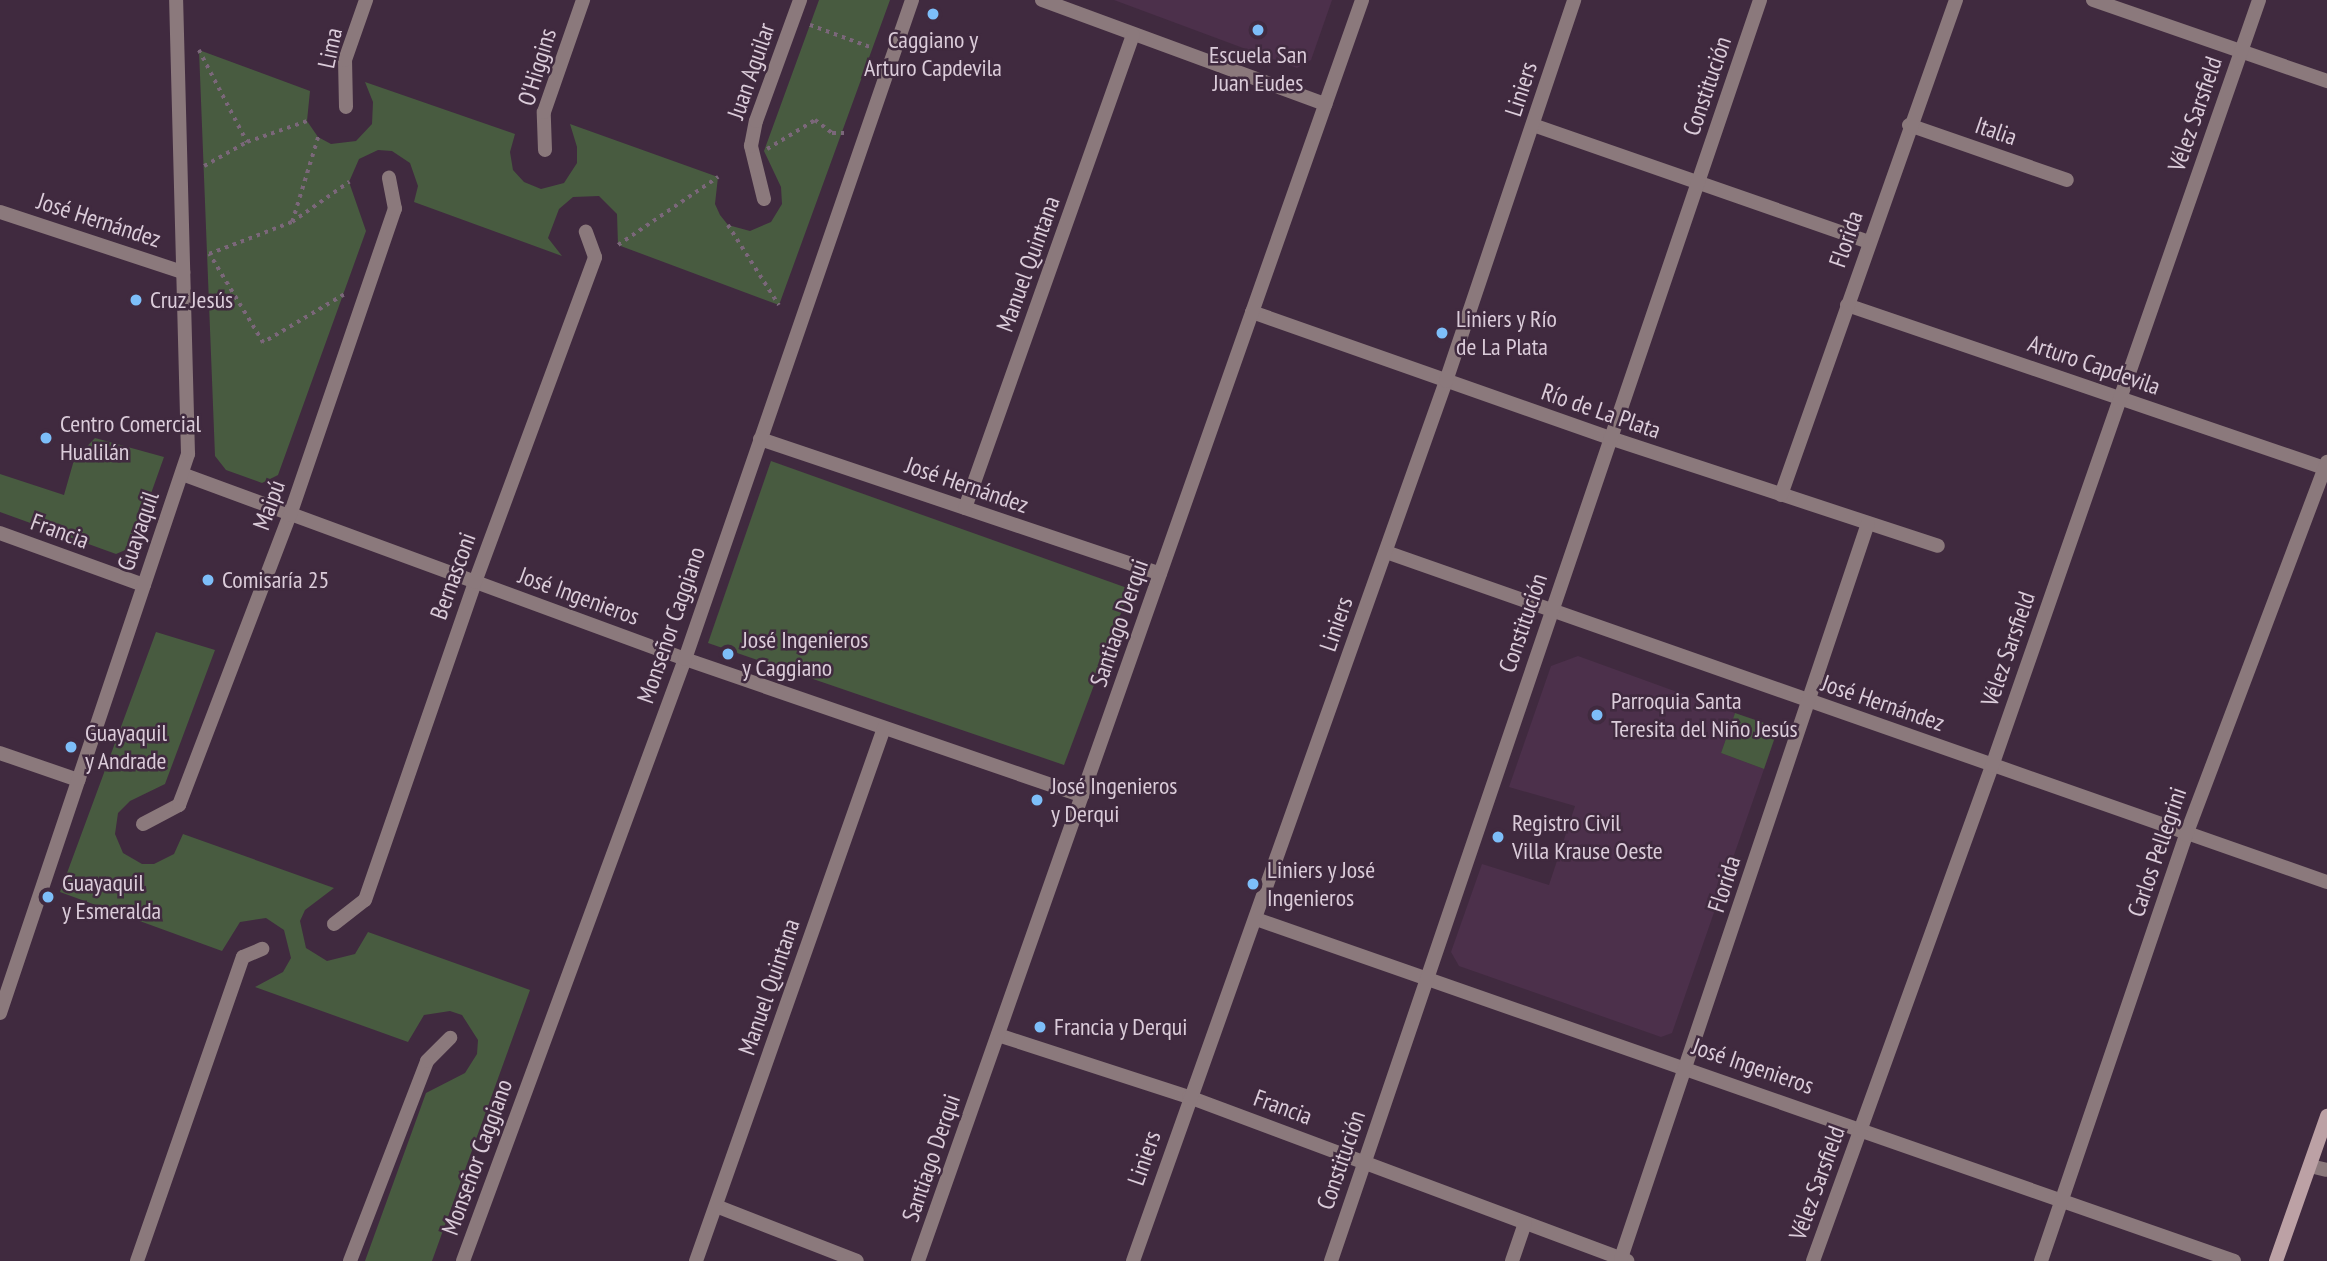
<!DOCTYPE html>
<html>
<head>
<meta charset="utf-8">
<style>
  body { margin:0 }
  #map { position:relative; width:2327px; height:1261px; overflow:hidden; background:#402a3f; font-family:"PT Sans Narrow",sans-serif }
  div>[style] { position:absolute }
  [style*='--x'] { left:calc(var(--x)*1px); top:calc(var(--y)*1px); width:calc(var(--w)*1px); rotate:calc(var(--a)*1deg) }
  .built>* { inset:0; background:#4c304b }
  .green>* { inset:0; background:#485b40 }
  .path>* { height:3.5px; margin-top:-1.75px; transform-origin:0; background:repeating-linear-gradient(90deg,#7b677a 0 3.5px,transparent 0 8.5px) }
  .street>* { height:14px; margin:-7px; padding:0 7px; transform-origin:7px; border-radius:7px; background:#8b797c }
  .secondary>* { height:14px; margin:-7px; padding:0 7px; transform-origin:7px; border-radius:7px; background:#bca1a5 }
  .dots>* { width:19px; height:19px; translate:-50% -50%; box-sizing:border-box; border:4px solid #402a3f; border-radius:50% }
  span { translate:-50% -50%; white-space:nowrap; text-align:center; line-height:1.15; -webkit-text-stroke:5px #402a3f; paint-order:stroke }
  .poi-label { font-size:24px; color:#dbccda }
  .left { translate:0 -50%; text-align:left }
  .street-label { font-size:24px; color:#dbccda }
</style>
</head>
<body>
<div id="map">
  <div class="built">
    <i style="clip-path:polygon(1114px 0,1332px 0,1311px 60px,1297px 68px)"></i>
    <i style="clip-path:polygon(1578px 656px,1735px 713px,1721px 753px,1764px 769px,1672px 1033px,1661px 1037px,1459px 966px,1451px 952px,1482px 864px,1549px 885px,1575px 806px,1509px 787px,1551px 666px)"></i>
  </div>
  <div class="green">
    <i style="clip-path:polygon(819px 0,890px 0,779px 305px,618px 245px,617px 214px,599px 196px,573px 197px,559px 209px,548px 238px,562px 256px,414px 202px,418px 186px,410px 163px,392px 151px,378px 150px,359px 159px,349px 182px,366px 231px,278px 475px,262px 483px,226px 470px,215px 456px,199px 50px,310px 91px,307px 121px,318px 137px,331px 144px,356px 141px,372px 124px,373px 102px,365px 82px,515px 134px,510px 152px,513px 170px,524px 182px,541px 189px,564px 183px,577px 163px,577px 147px,570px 124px,718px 177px,715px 204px,720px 215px,728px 225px,750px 231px,771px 222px,782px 204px,781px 187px,764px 151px)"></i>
    <i style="clip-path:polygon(95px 438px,164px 457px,132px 547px,116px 554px,0 512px,0 474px,64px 495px,74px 460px)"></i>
    <i style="clip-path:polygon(771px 461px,1130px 589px,1064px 765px,708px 643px)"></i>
    <i style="clip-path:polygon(156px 632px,215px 650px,165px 784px,130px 801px,118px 813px,115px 834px,123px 853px,142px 864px,154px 864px,174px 854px,183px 834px,334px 888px,305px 910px,300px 921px,306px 948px,327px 961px,355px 954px,368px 932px,530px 990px,432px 1261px,365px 1261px,426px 1093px,465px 1073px,477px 1054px,478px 1040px,462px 1015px,450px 1011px,424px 1015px,408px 1042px,255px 987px,283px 972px,291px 958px,284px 930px,266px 918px,240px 922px,222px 951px,60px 892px)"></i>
    <i style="clip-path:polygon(1735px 713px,1770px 725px,1775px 737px,1764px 769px,1721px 753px)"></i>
  </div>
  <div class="path">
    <i style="--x:810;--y:25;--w:67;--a:20.1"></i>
    <i style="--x:199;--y:50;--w:104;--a:62.4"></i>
    <i style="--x:767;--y:149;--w:56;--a:-31.1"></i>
    <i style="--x:815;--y:120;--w:21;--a:37"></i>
    <i style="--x:832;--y:133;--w:12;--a:0"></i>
    <i style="--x:204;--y:166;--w:49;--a:-29.2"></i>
    <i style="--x:247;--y:142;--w:64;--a:-19.3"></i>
    <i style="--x:292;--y:222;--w:89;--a:-73"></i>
    <i style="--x:728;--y:225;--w:95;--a:57.5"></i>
    <i style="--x:618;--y:245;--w:121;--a:-34.2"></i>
    <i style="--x:344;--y:295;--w:94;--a:149.3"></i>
    <i style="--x:263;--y:343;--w:104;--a:-121.2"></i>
    <i style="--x:209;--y:254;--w:89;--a:-21.1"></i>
    <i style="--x:292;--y:222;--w:70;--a:-35.1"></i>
  </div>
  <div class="street">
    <i style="--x:1042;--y:0;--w:302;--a:20.2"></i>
    <i style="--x:2093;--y:0;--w:248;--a:19.1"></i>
    <i style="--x:346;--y:107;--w:47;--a:-91.2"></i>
    <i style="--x:345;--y:60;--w:64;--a:-70.7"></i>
    <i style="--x:1533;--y:125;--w:356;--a:19.2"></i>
    <i style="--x:1909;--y:125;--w:167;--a:19.2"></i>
    <i style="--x:545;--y:150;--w:38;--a:-92"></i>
    <i style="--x:544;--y:112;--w:119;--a:-70.8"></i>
    <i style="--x:764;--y:199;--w:55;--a:-103.8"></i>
    <i style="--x:751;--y:146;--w:25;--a:-79"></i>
    <i style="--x:756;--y:121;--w:129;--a:-70"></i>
    <i style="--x:0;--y:212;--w:193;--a:18.2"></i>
    <i style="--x:1847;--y:305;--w:507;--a:18.86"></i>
    <i style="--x:1252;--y:312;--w:380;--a:19.4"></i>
    <i style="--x:1610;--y:438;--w:345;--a:18.2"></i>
    <i style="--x:760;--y:439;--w:422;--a:18.6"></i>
    <i style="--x:182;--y:474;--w:536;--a:20.19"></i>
    <i style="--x:685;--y:659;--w:420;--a:19"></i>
    <i style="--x:1781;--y:495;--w:525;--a:-70.53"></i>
    <i style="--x:965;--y:508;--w:502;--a:-70.45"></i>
    <i style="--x:0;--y:533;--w:153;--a:19.9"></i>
    <i style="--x:1386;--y:552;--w:997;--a:19.33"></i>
    <i style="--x:0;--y:753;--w:83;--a:19.1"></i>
    <i style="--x:143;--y:824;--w:41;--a:-27.8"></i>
    <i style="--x:179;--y:805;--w:311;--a:-69.1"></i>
    <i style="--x:290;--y:515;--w:324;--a:-71.1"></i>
    <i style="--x:395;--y:209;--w:32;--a:-101"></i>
    <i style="--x:1256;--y:919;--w:1036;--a:19.27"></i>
    <i style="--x:334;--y:924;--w:39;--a:-38"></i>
    <i style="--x:365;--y:900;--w:336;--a:-70.9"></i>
    <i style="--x:475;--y:582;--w:346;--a:-69.7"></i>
    <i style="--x:595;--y:257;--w:27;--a:-110"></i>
    <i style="--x:0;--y:1013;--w:590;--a:-71.41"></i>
    <i style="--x:188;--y:454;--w:454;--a:-91.5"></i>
    <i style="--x:998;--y:1035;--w:201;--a:18"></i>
    <i style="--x:1189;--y:1097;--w:468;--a:20.5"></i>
    <i style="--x:2310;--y:1166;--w:17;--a:13"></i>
    <i style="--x:716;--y:1206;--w:151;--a:21.3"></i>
    <i style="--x:1621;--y:1258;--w:775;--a:-71.42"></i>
    <i style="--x:137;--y:1261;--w:322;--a:-70.8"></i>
    <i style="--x:243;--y:957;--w:21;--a:-23"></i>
    <i style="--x:350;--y:1261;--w:214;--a:-68.9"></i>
    <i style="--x:427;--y:1061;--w:33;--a:-45"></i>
    <i style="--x:463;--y:1261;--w:642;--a:-69.76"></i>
    <i style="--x:685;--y:659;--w:697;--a:-70.99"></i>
    <i style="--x:696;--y:1261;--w:565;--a:-70.57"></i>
    <i style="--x:918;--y:1261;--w:1337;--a:-70.6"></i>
    <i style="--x:1133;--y:1261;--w:934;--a:-70.42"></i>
    <i style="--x:1446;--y:381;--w:402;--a:-71.4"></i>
    <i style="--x:1331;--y:1261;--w:1332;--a:-71.21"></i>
    <i style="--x:1512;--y:1261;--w:40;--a:-71.1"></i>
    <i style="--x:1813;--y:1261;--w:526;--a:-70.12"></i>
    <i style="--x:1992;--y:766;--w:811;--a:-70.78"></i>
    <i style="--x:2041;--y:1261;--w:450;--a:-71.2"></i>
    <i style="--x:2186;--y:835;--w:399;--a:-69.3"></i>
  </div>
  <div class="secondary">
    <i style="--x:2276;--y:1261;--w:154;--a:-70.6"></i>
  </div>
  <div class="dots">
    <i style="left:933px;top:14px;background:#7dbef9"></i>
    <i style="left:1258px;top:30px;background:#7dbef9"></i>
    <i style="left:136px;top:300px;background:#7dbef9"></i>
    <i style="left:1442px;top:333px;background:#7dbef9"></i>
    <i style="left:46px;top:438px;background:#7dbef9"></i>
    <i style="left:208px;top:580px;background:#7dbef9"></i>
    <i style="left:728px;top:654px;background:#7dbef9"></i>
    <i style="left:1597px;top:715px;background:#7dbef9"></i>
    <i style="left:71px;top:747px;background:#7dbef9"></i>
    <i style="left:1037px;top:800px;background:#7dbef9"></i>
    <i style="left:1498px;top:837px;background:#7dbef9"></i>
    <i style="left:1253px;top:884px;background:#7dbef9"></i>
    <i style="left:48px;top:897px;background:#7dbef9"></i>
    <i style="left:1040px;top:1027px;background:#7dbef9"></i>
  </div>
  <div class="poi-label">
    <span style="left:933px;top:54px">Caggiano y<br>Arturo Capdevila</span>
    <span style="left:1258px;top:69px">Escuela San<br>Juan Eudes</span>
    <span class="left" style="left:150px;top:300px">Cruz Jesús</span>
    <span class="left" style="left:1456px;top:333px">Liniers y Río<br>de La Plata</span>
    <span class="left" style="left:60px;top:438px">Centro Comercial<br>Hualilán</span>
    <span class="left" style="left:222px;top:580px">Comisaría 25</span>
    <span class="left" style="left:742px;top:654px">José Ingenieros<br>y Caggiano</span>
    <span class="left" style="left:1611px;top:715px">Parroquia Santa<br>Teresita del Niño Jesús</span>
    <span class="left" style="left:85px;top:747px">Guayaquil<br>y Andrade</span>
    <span class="left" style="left:1051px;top:800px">José Ingenieros<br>y Derqui</span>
    <span class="left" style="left:1512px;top:837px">Registro Civil<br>Villa Krause Oeste</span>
    <span class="left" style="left:1267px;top:884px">Liniers y José<br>Ingenieros</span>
    <span class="left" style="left:62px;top:897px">Guayaquil<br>y Esmeralda</span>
    <span class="left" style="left:1054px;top:1027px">Francia y Derqui</span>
  </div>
  <div class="street-label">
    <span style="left:330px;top:48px;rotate:-78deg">Lima</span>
    <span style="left:537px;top:67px;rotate:-73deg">O'Higgins</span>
    <span style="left:751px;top:71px;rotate:-71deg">Juan Aguilar</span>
    <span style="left:1707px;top:86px;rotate:-71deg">Constitución</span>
    <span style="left:1521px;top:89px;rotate:-72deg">Liniers</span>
    <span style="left:2195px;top:114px;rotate:-71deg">Vélez Sarsfield</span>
    <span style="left:1996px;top:131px;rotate:19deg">Italia</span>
    <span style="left:99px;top:220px;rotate:18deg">José Hernández</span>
    <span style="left:1846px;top:239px;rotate:-71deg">Florida</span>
    <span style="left:1028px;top:264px;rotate:-70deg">Manuel Quintana</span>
    <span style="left:2094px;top:365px;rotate:19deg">Arturo Capdevila</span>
    <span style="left:1601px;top:411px;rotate:19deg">Río de La Plata</span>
    <span style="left:967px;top:485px;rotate:19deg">José Hernández</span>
    <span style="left:269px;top:505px;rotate:-70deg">Maipú</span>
    <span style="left:60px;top:531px;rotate:20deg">Francia</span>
    <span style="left:138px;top:531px;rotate:-71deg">Guayaquil</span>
    <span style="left:453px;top:576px;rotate:-70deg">Bernasconi</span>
    <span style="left:579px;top:596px;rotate:20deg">José Ingenieros</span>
    <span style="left:1119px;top:623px;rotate:-71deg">Santiago Derqui</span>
    <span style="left:1523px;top:623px;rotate:-71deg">Constitución</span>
    <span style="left:1336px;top:624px;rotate:-71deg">Liniers</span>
    <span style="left:671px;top:625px;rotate:-71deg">Monseñor Caggiano</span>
    <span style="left:2008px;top:649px;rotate:-71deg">Vélez Sarsfield</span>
    <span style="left:1883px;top:703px;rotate:19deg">José Hernández</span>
    <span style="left:2157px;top:852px;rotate:-71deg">Carlos Pellegrini</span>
    <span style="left:1724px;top:884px;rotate:-72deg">Florida</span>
    <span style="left:769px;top:987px;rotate:-71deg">Manuel Quintana</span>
    <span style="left:1753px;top:1066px;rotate:19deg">José Ingenieros</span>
    <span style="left:1283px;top:1107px;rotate:20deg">Francia</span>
    <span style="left:477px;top:1157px;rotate:-70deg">Monseñor Caggiano</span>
    <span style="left:931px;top:1158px;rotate:-71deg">Santiago Derqui</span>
    <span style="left:1144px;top:1158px;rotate:-71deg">Liniers</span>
    <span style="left:1341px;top:1160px;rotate:-71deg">Constitución</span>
    <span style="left:1817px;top:1183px;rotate:-70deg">Vélez Sarsfield</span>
  </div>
</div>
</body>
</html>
